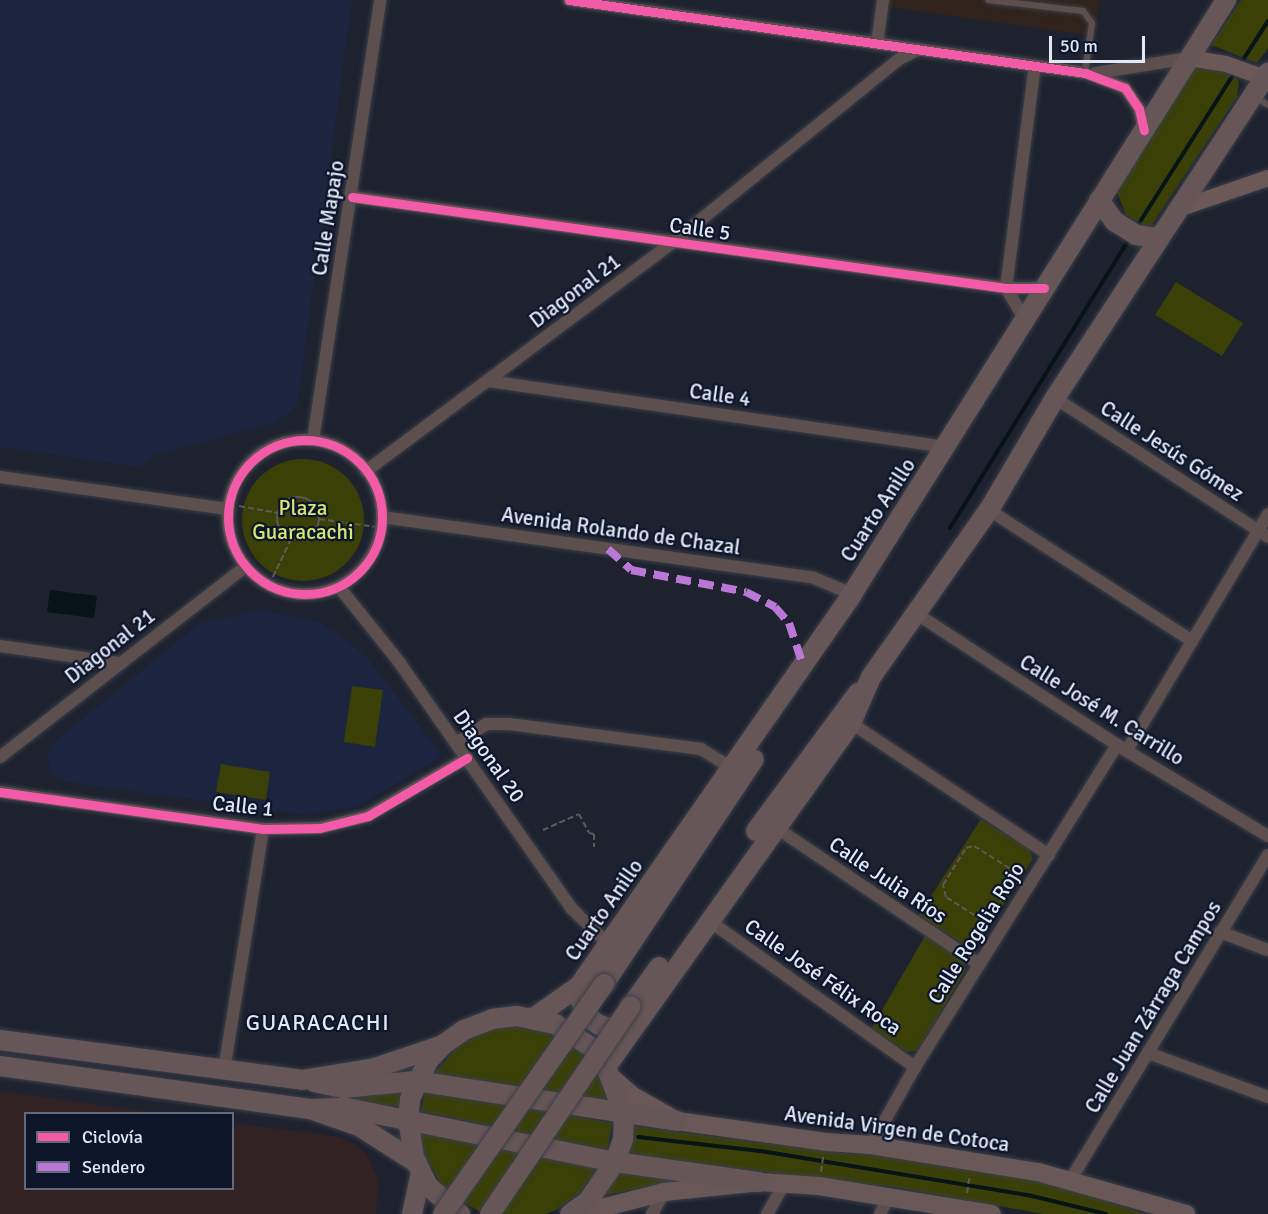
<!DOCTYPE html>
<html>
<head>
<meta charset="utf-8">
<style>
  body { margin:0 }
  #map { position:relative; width:1268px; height:1214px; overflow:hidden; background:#1d222e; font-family:Signika,sans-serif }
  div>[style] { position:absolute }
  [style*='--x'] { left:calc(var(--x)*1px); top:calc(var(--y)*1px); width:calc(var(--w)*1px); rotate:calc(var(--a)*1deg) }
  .built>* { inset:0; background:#1b253f }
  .industrial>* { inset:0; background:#312123 }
  .medical>* { inset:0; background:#30231c }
  .green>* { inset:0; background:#3a4006 }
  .round { border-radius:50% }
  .water>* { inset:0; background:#061317 }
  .stream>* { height:4px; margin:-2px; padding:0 2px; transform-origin:2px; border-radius:2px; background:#061317 }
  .path>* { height:2px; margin-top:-1px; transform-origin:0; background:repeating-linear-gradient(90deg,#5f585a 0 6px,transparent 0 9px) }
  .path>.ring { margin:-1px; padding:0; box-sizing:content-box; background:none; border:2px solid #5f585a; border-radius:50% }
  .roads { filter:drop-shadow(0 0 2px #3a3f49) drop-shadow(0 0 2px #3a3f49) }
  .service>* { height:6px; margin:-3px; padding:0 3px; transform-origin:3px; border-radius:3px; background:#5e4f4f }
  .minor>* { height:12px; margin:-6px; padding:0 6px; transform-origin:6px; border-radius:6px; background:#5e4f4f }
  .minor>.ring { margin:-6px; padding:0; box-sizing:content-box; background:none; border:12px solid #5e4f4f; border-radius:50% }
  .secondary>* { height:16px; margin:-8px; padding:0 8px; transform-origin:8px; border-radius:8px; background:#6d5858 }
  .primary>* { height:18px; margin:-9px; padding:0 9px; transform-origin:9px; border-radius:9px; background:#6a5858 }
  .trunk>* { height:20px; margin:-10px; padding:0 10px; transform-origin:10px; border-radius:10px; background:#675658 }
  .bridges { filter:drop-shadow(0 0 2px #3a3f49) drop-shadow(0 0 2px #3a3f49) }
  .trunk-bridge>* { height:20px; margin:-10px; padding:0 10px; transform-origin:10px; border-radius:10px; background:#675658 }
  .quiet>* { height:8px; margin-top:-4px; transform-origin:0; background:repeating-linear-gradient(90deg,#ba77d6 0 15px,transparent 0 23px) }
  .cycleway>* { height:9px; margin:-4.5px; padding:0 4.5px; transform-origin:4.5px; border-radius:4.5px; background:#f35aa7 }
  .cycleway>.ring { margin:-4.5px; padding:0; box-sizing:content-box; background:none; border:9px solid #f35aa7; border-radius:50% }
  span { translate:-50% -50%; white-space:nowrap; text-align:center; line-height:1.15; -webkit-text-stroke:4.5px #0d152b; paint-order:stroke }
  .street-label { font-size:21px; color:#e1e8f8 }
  .park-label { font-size:21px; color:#d7e872 }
  .neighbourhood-label { font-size:22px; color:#e1e8f8; letter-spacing:1.5px }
  .legend { position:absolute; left:24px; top:1112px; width:210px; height:78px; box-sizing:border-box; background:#0d152b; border:2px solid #62697d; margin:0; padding:8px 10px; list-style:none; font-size:18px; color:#e1e8f8 }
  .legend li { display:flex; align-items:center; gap:12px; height:30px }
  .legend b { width:30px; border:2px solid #62697d }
  .scale { position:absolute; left:1049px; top:36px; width:96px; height:27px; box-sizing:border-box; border:3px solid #e1e8f8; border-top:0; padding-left:8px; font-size:18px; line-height:21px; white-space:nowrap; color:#e1e8f8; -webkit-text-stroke:4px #0d152b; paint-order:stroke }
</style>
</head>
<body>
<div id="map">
  <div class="built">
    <i style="clip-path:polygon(0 0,352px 0,297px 406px,276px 422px,154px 455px,139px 467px,0 447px)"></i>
    <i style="clip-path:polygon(259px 610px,319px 622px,353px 645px,370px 661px,440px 753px,439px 759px,355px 808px,302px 814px,67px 782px,53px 775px,47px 758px,53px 743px,200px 623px)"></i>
  </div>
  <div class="industrial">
    <i style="clip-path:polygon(0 1091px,158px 1113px,26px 1114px,26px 1188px,232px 1188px,233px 1123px,335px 1136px,356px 1144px,366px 1154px,379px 1180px,376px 1214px,0 1214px)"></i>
  </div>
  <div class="medical">
    <i style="clip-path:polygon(889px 0,1100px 0,1094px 36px,888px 7px)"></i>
  </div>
  <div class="green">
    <i style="clip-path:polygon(1241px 0,1268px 0,1268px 48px,1257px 63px,1211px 45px)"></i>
    <i style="clip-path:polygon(1208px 67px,1236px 77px,1239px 83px,1237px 97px,1149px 229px,1126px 215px,1117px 192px,1194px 68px)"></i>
    <i style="clip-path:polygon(1176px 282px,1243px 323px,1222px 356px,1155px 315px)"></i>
    <i class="round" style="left:242px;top:459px;width:122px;height:122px"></i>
    <i style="clip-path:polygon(352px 686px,383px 690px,375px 747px,344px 742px)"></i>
    <i style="clip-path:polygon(221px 764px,270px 772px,266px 800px,216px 792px)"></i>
    <i style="clip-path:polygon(981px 819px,1029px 849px,1033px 859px,974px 951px,918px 916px)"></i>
    <i style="clip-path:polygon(925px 936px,963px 961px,966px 970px,917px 1051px,907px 1052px,871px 1029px)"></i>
    <i style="clip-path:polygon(520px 1026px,551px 1032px,577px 1048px,597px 1072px,609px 1104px,433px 1074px,462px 1042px,490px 1029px)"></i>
    <i style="clip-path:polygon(407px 1088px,400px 1107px,326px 1098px)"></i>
    <i style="clip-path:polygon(426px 1089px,612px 1123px,607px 1152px,421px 1111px)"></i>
    <i style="clip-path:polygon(634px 1126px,839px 1153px,895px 1155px,1050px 1183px,1146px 1214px,1043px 1214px,900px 1188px,627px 1156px)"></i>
    <i style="clip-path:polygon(420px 1127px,599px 1167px,580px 1193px,556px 1210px,545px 1214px,484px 1214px,445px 1192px,423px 1152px)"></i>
    <i style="clip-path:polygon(621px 1168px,678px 1181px,605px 1195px)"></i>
  </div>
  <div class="water">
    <i style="clip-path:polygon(50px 590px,97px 596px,94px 618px,47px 612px)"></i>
  </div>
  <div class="stream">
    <i style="--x:1241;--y:63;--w:50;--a:-57.3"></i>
    <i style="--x:1136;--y:228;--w:185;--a:-57.6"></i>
    <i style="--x:950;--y:528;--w:340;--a:-58.2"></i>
    <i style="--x:638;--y:1137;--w:130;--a:6.6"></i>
    <i style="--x:767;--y:1152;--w:265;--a:9.4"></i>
    <i style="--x:1028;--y:1195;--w:80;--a:13.7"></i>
  </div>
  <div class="path">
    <i class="ring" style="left:277px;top:497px;width:40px;height:40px"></i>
    <i style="--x:239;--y:506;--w:40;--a:10"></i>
    <i style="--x:319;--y:519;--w:58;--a:8"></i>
    <i style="--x:269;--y:585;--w:53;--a:-64.4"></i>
    <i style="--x:543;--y:830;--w:39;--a:-24"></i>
    <i style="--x:579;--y:814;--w:21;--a:62"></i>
    <i style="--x:589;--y:833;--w:5;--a:11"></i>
    <i style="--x:594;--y:834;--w:13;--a:90"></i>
    <i style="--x:974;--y:846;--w:44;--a:31.9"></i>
    <i style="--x:1011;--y:869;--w:12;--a:85"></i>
    <i style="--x:1012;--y:881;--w:42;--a:120.3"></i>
    <i style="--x:991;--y:917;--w:9;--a:162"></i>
    <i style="--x:982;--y:920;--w:43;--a:-147.4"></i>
    <i style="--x:946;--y:897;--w:12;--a:-104"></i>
    <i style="--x:943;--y:885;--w:44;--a:-58.1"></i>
    <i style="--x:966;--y:848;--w:8;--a:-14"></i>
    <i style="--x:821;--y:1172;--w:15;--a:-82"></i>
    <i style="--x:967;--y:1193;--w:18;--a:-81"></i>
  </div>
  <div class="roads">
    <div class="service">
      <i style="--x:988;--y:0;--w:96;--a:6.6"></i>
      <i style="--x:1083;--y:11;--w:15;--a:53"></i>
      <i style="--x:1092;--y:23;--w:50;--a:98"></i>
      <i style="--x:1256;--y:98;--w:14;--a:30"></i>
    </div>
    <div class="minor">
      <i style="--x:569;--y:0;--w:521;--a:8.05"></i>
      <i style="--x:1085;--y:73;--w:43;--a:20.6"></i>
      <i style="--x:1125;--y:88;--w:25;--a:56"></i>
      <i style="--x:1139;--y:109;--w:22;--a:77"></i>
      <i style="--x:877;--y:44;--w:44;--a:-82.2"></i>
      <i style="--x:1096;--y:73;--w:94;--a:-9.2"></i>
      <i style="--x:352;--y:197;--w:660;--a:7.92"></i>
      <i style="--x:1006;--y:288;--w:38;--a:0"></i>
      <i style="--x:1024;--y:318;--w:35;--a:-121"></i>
      <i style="--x:1006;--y:288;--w:224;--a:-82.6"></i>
      <i style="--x:488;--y:381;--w:463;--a:8.2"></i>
      <i style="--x:1055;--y:398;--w:254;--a:33.1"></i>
      <i class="ring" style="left:228px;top:440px;width:142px;height:142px"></i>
      <i style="--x:313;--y:440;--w:445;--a:-81.3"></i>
      <i style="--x:366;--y:471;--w:382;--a:-36.7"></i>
      <i style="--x:672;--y:243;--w:291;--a:-39"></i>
      <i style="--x:898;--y:60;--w:21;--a:-28"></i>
      <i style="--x:0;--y:477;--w:229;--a:8"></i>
      <i style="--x:989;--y:510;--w:242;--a:32.8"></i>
      <i style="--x:382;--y:517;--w:436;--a:8"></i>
      <i style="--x:814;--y:578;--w:41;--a:22.8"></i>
      <i style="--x:339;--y:587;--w:96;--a:51.3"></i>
      <i style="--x:399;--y:662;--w:302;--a:55"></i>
      <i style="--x:572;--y:909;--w:52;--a:44.2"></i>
      <i style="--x:917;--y:614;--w:239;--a:33.2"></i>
      <i style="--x:1117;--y:745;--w:176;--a:31.1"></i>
      <i style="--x:0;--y:646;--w:120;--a:8.1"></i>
      <i style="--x:851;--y:723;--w:238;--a:33.7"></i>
      <i style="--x:456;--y:743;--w:36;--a:-32"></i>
      <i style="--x:486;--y:724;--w:23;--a:0"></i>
      <i style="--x:509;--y:724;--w:194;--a:7.4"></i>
      <i style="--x:701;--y:749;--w:36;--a:32"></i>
      <i style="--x:1127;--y:750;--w:275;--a:-59.1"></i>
      <i style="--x:0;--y:757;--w:310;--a:-37.8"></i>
      <i style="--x:0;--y:792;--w:266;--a:8"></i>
      <i style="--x:263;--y:829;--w:57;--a:-1"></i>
      <i style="--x:320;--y:828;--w:49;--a:-14"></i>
      <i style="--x:368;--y:816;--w:115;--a:-30.4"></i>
      <i style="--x:775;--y:827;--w:246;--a:33.9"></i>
      <i style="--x:708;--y:920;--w:254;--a:35.4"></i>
      <i style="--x:1220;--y:932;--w:51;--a:20.6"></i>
      <i style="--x:1148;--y:1053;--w:128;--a:20.1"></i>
      <i style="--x:224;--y:1070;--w:244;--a:-80.8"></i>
      <i style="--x:871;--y:1145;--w:90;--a:-60.6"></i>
      <i style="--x:915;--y:1067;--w:380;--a:-57.9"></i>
      <i style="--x:1071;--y:1179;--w:379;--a:-58.7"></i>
      <i style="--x:652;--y:1214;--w:25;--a:-61"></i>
      <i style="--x:767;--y:1214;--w:34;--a:-60"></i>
      <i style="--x:880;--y:1214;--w:20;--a:-63"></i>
    </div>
    <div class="secondary">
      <i style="--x:1189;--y:58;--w:37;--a:9"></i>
      <i style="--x:1226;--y:64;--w:45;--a:19.7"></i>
      <i style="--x:1178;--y:209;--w:95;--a:-19"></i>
    </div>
    <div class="primary">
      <i style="--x:611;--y:1077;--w:29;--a:41"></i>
      <i style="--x:633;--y:1096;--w:51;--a:29.6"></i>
      <i style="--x:677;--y:1121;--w:150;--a:8"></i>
      <i style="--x:826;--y:1142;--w:45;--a:3.8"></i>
      <i style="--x:871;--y:1145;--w:169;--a:9.2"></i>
      <i style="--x:1038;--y:1172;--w:154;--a:15.8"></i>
      <i style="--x:578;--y:1214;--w:89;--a:-14.3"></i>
      <i style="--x:664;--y:1192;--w:97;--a:-5.9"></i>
      <i style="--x:760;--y:1182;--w:59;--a:3.9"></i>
      <i style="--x:819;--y:1186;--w:175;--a:9.2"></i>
    </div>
    <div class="trunk">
      <i style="--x:1099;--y:200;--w:26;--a:54"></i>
      <i style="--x:1114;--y:221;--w:26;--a:32"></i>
      <i style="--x:1136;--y:235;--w:22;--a:8"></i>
      <i style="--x:756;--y:831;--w:172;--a:-53.5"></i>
      <i style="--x:604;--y:984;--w:270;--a:-56.3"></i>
      <i style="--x:579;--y:997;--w:23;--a:65"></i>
      <i style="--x:589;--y:1018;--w:12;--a:35"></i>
      <i style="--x:599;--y:1025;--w:11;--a:15"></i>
      <i style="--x:610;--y:1028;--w:19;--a:-9"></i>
      <i style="--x:631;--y:1006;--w:48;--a:-54.3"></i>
      <i style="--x:535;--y:1017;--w:54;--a:-35.2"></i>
      <i style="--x:579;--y:986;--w:478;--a:-55.1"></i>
      <i style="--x:852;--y:594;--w:702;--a:-57.8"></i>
      <i style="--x:0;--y:1040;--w:305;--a:7.5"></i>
      <i style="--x:302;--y:1080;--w:74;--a:-9.3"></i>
      <i style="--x:375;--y:1068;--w:69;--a:-18.7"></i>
      <i style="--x:0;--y:1066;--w:313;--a:7.9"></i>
      <i style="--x:310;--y:1109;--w:52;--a:19.1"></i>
      <i style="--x:359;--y:1126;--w:69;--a:32.5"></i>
      <i style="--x:606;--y:1067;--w:422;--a:-54.5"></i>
      <i style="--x:851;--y:723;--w:50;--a:-66.5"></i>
      <i style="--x:871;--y:677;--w:204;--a:-54.8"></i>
      <i style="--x:989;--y:510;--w:130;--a:-59.5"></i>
      <i style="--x:1055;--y:398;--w:389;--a:-56.8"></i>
      <i style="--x:314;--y:1082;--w:30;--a:12"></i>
      <i style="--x:343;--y:1088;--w:73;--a:-5.5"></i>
      <i style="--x:416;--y:1081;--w:264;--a:8.7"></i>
      <i style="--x:310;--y:1109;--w:37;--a:-2"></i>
      <i style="--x:347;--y:1108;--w:273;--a:11.4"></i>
      <i style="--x:615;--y:1162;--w:146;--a:7.9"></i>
      <i style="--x:412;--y:1214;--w:43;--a:-77.9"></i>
      <i style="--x:460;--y:1214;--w:43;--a:-138.8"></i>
      <i style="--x:428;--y:1186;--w:32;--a:-116"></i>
      <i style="--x:414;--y:1157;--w:38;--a:-99"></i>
      <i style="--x:408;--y:1119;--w:20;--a:-84"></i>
      <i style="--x:410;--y:1099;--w:42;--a:-64.7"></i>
      <i style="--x:428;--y:1061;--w:23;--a:-47"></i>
      <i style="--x:444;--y:1044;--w:24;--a:-35"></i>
      <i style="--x:464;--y:1030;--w:30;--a:-21"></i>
      <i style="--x:492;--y:1019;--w:25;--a:-7"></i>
      <i style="--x:517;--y:1016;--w:39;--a:12"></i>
      <i style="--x:555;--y:1024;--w:43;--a:32.6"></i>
      <i style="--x:591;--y:1047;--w:25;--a:53"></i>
      <i style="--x:606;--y:1067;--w:50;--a:69"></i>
      <i style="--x:624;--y:1114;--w:25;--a:92"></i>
      <i style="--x:623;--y:1139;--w:24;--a:109"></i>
      <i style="--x:615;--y:1162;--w:47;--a:124.7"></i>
      <i style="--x:588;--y:1201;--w:22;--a:144"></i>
    </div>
  </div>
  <div class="bridges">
    <div class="trunk-bridge">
      <i style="--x:443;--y:1214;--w:281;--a:-55"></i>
      <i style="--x:490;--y:1214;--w:251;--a:-55.9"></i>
    </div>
  </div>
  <div class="quiet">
    <i style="--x:608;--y:549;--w:31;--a:42"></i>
    <i style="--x:631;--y:570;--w:117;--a:10.8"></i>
    <i style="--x:746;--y:592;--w:33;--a:27"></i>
    <i style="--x:775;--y:607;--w:21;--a:49"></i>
    <i style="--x:789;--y:623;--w:44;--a:71.6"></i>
  </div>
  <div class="cycleway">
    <i style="--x:569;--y:0;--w:521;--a:8.05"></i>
    <i style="--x:1085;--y:73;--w:43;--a:20.6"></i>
    <i style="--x:1125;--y:88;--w:25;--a:56"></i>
    <i style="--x:1139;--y:109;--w:22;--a:77"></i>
    <i style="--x:352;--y:197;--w:660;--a:7.92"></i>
    <i style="--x:1006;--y:288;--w:38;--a:0"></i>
    <i class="ring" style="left:228px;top:440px;width:145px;height:145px"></i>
    <i style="--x:0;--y:792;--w:266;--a:8"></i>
    <i style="--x:263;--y:829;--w:57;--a:-1"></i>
    <i style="--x:320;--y:828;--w:49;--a:-14"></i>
    <i style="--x:368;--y:816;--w:115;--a:-30.4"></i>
  </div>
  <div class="street-label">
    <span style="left:328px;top:218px;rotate:-81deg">Calle Mapajo</span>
    <span style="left:700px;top:229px;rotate:8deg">Calle 5</span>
    <span style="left:575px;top:291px;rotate:-37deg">Diagonal 21</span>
    <span style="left:720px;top:395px;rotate:8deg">Calle 4</span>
    <span style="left:1172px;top:451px;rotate:33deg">Calle Jesús Gómez</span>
    <span style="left:878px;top:510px;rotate:-57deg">Cuarto Anillo</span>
    <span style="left:621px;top:531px;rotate:8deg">Avenida Rolando de Chazal</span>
    <span style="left:110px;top:646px;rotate:-38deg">Diagonal 21</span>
    <span style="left:1102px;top:710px;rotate:32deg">Calle José M. Carrillo</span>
    <span style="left:489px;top:756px;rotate:55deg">Diagonal 20</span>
    <span style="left:243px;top:806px;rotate:6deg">Calle 1</span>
    <span style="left:888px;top:880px;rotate:34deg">Calle Julia Ríos</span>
    <span style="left:604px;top:910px;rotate:-55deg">Cuarto Anillo</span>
    <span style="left:976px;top:933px;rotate:-58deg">Calle Rogelia Rojo</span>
    <span style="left:823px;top:977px;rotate:35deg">Calle José Félix Roca</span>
    <span style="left:1153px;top:1007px;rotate:-59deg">Calle Juan Zárraga Campos</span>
    <span style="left:897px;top:1129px;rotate:8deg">Avenida Virgen de Cotoca</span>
  </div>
  <div class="park-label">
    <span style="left:303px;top:520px">Plaza<br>Guaracachi</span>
  </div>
  <div class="neighbourhood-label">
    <span style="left:318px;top:1023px">GUARACACHI</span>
  </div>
  <ul class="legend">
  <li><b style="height:8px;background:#f35aa7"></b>Ciclovía</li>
  <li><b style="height:8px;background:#ba77d6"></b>Sendero</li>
  </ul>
  <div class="scale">50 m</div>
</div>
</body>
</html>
